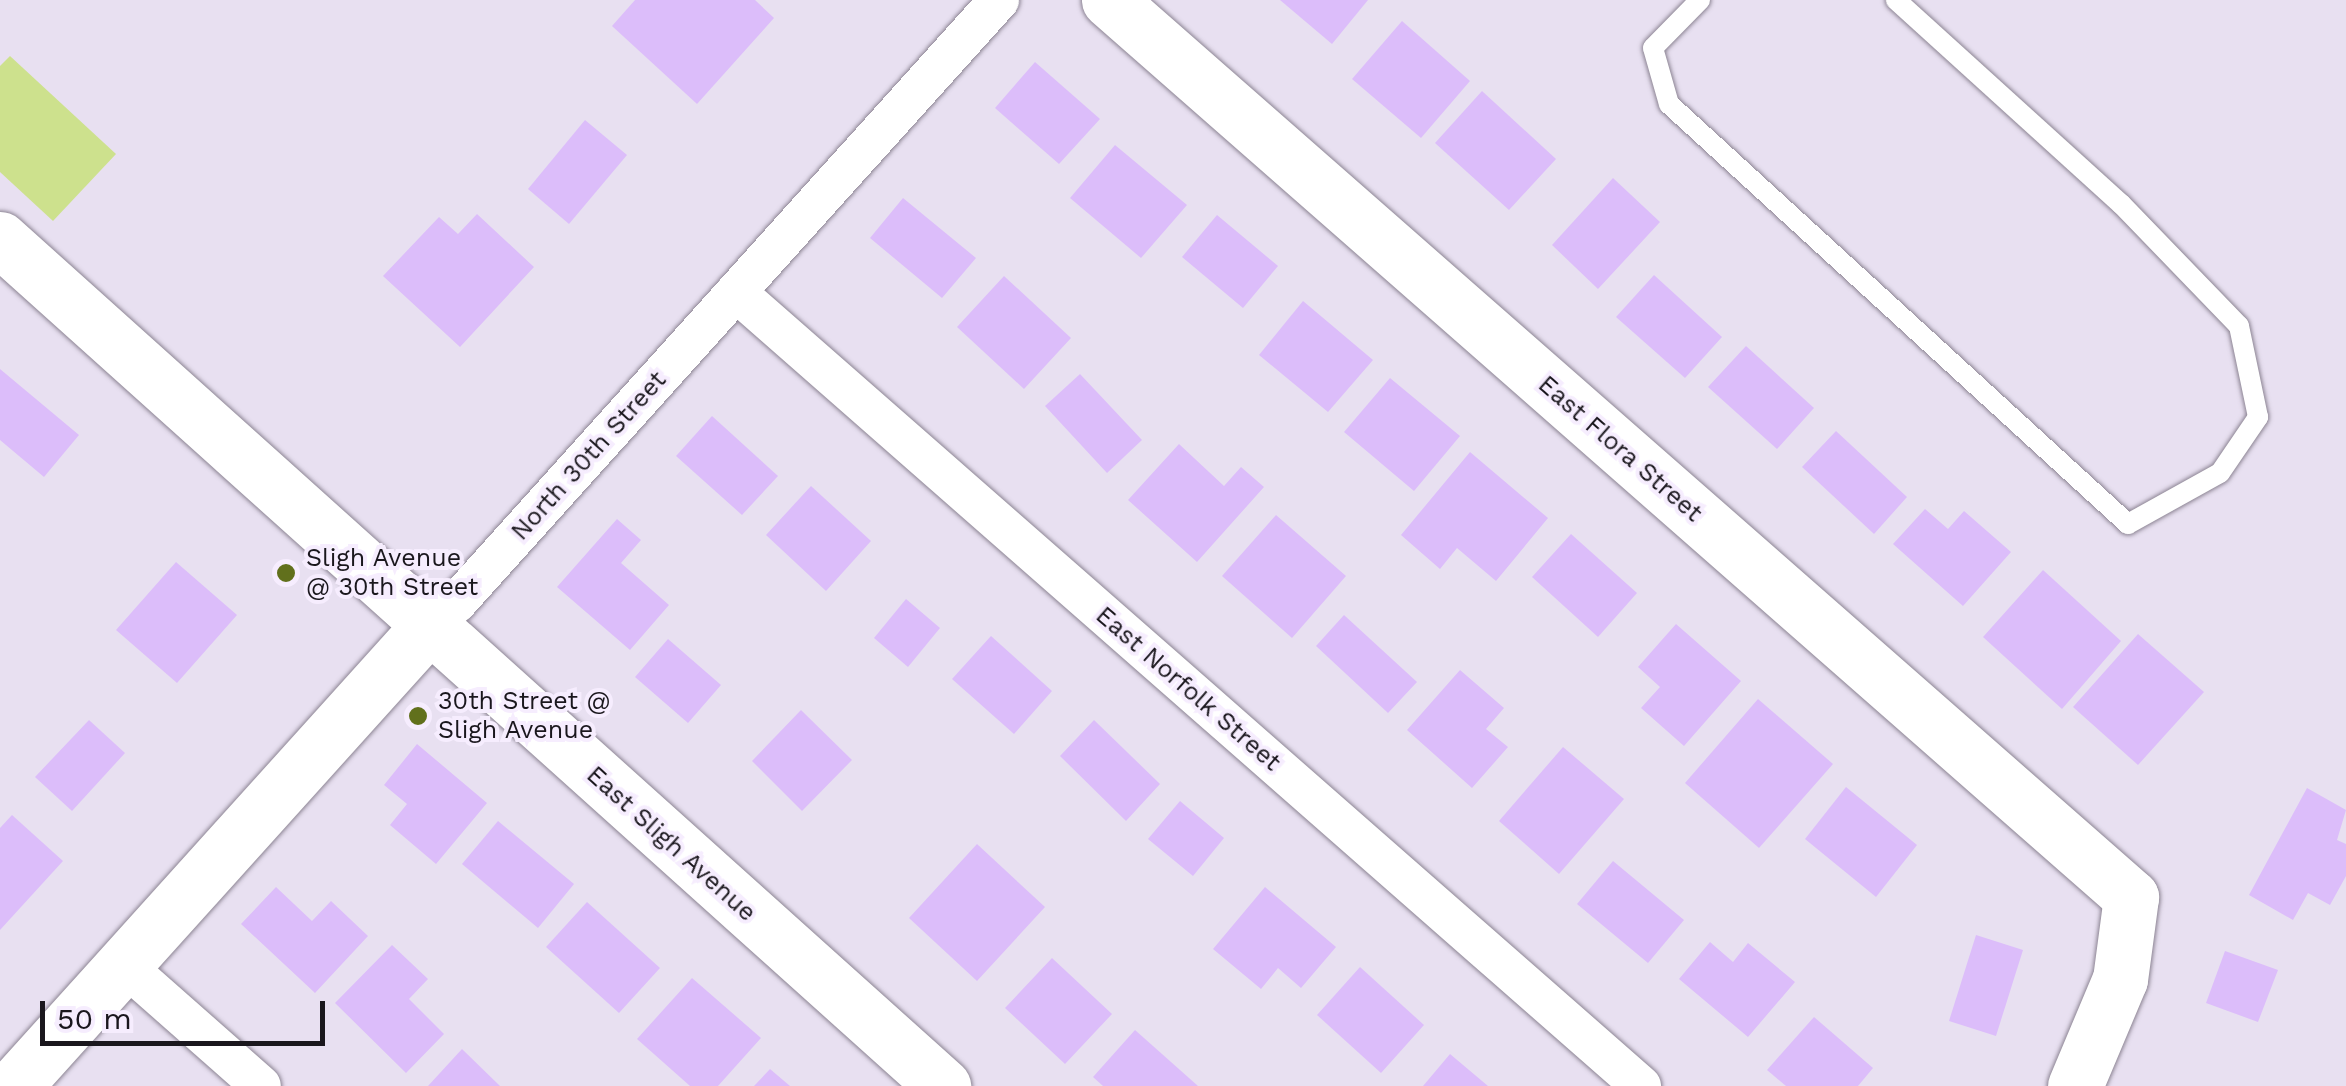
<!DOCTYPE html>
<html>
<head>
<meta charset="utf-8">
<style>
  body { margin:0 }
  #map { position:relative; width:2346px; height:1086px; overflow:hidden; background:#e8e0f1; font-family:"Work Sans",sans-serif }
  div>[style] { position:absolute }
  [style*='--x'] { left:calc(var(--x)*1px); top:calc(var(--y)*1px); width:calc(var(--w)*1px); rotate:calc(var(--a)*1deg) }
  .green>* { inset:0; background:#cde18d }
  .building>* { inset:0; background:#dcbdfa }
  .roads { filter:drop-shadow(0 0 2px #8c8493) drop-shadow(0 0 2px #8c8493) }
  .lane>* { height:20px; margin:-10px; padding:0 10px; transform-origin:10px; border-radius:10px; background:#fff }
  .street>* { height:40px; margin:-20px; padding:0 20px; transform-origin:20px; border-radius:20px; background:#fff }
  .secondary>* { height:55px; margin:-27.5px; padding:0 27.5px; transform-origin:27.5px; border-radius:27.5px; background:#fff }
  .dots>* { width:28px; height:28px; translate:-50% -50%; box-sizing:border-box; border:5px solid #f6edfe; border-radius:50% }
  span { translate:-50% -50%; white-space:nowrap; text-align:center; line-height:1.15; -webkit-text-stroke:8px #f6edfe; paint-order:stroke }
  .street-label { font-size:25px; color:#1a171d }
  .poi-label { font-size:25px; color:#1a171d }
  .left { translate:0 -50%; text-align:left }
  .scale { position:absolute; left:40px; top:1001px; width:285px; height:45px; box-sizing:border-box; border:5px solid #1a171d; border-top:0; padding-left:12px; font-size:30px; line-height:35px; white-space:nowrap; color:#1a171d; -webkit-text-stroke:8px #f6edfe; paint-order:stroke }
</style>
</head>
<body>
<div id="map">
  <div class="green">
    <i style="clip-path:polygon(10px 56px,116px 154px,53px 221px,0 172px,0 66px)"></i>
  </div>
  <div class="building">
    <i style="clip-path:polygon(635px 0,755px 0,774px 18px,697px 104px,612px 26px)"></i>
    <i style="clip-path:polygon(1280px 0,1368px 0,1332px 44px)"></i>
    <i style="clip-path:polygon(1402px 21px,1470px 81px,1421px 138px,1352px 79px)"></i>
    <i style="clip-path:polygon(1035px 62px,1100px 119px,1059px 164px,995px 108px)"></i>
    <i style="clip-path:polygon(1482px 91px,1556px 159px,1509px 210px,1435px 143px)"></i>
    <i style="clip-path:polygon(585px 120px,627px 155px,569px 224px,528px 189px)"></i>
    <i style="clip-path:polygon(1115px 145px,1187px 205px,1141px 258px,1070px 198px)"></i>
    <i style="clip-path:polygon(1613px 178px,1660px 222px,1598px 289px,1552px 245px)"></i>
    <i style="clip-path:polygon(903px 198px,976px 258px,942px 298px,870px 238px)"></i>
    <i style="clip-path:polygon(477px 214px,534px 267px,460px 347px,383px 276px,439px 217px,458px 234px)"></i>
    <i style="clip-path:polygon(1217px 215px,1278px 266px,1243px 308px,1182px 257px)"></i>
    <i style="clip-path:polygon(1654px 275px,1722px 337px,1685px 378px,1616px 317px)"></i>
    <i style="clip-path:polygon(1004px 276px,1071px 338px,1024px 389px,957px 327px)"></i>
    <i style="clip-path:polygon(1303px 301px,1373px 360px,1328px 412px,1259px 355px)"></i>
    <i style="clip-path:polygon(1746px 346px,1814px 408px,1777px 449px,1708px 387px)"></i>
    <i style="clip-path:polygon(0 369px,79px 435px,44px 477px,0 440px)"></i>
    <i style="clip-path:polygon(1080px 374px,1142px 440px,1107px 473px,1045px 406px)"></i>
    <i style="clip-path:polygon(1390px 378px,1460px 436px,1414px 491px,1344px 432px)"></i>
    <i style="clip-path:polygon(712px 416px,778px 476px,742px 515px,676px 456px)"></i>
    <i style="clip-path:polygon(1836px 431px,1907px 497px,1874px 534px,1802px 467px)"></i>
    <i style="clip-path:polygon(1179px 444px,1224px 486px,1241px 467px,1264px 487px,1197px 562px,1128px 500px)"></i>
    <i style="clip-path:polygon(1470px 452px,1548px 518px,1496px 581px,1457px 548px,1440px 569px,1401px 535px)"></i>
    <i style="clip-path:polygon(811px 486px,871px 541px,826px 591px,766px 535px)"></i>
    <i style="clip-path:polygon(1925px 509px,1948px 529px,1964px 511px,2011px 552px,1963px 606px,1893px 544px)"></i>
    <i style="clip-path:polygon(1276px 515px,1346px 576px,1292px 638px,1222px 576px)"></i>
    <i style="clip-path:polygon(617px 519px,641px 540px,621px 563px,669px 605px,630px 650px,557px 587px)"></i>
    <i style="clip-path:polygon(1571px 534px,1637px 593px,1598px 637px,1532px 577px)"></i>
    <i style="clip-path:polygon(176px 562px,237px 615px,177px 683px,116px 630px)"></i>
    <i style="clip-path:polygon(2043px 570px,2121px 641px,2062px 709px,1983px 637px)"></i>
    <i style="clip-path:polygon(906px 599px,940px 628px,908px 667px,874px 638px)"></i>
    <i style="clip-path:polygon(1344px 615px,1417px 682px,1388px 713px,1316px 646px)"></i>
    <i style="clip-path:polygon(1676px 624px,1741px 681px,1684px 746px,1641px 708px,1660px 687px,1638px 667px)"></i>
    <i style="clip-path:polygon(2138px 634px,2204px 692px,2138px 765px,2073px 707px)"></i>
    <i style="clip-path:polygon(991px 636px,1052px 691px,1014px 734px,952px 679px)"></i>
    <i style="clip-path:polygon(668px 639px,721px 685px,688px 723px,635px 677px)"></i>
    <i style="clip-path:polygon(1460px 670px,1504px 708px,1486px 729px,1508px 747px,1472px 788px,1407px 730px)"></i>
    <i style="clip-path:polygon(1758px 699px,1833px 764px,1759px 848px,1685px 783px)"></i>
    <i style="clip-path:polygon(801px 710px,852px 760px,802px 811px,752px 761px)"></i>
    <i style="clip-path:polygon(89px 720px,125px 753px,72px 811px,35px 777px)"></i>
    <i style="clip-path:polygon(1094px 720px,1160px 784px,1126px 821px,1060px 756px)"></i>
    <i style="clip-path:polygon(417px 744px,487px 803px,436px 864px,390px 825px,407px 804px,384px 785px)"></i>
    <i style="clip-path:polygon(1563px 747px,1624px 799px,1559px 874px,1499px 821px)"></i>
    <i style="clip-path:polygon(1846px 787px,1917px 845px,1876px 897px,1805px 839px)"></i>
    <i style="clip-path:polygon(2307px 788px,2346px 810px,2337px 840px,2346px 844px,2346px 876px,2330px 905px,2308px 893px,2293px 920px,2249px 895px)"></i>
    <i style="clip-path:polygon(1180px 801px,1224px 838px,1193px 876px,1148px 839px)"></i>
    <i style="clip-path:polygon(12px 815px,63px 861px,0 930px,0 828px)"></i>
    <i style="clip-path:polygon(498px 821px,574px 884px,538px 928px,462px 864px)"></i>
    <i style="clip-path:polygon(977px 844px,1045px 907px,977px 981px,909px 918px)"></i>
    <i style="clip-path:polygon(1613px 861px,1684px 920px,1648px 963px,1577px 904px)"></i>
    <i style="clip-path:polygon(276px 887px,312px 921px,331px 901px,368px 936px,315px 993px,241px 924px)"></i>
    <i style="clip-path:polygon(1265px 887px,1336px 947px,1301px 988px,1278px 968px,1261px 989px,1213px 949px)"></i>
    <i style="clip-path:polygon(587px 902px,660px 968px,619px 1013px,546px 947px)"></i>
    <i style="clip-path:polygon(1976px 935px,2023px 950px,1996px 1036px,1949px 1021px)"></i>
    <i style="clip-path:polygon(1710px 942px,1733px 962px,1748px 943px,1795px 982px,1748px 1037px,1679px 979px)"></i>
    <i style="clip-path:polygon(392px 945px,428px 979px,409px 999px,444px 1034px,406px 1073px,335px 1003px)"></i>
    <i style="clip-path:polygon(2225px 951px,2278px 970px,2258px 1022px,2206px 1003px)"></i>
    <i style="clip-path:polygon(1052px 958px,1112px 1014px,1065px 1064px,1005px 1008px)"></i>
    <i style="clip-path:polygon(1360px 967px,1424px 1025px,1381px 1073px,1317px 1015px)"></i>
    <i style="clip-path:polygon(692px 978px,761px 1038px,718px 1086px,690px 1086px,637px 1039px)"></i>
    <i style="clip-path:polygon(1814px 1017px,1873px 1068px,1858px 1086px,1786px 1086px,1767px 1070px)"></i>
    <i style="clip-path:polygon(1135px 1030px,1198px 1086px,1103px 1086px,1093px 1077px)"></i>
    <i style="clip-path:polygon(462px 1049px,500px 1086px,428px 1086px)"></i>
    <i style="clip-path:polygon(1450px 1054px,1488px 1086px,1423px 1086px)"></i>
    <i style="clip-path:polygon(770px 1069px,790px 1086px,754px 1086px)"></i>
  </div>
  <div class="roads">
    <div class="lane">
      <i style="--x:1700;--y:0;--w:67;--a:134.4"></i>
      <i style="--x:1653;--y:48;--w:58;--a:74.1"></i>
      <i style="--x:1669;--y:104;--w:622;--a:42.46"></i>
      <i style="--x:2128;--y:524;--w:105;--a:-29"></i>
      <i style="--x:2220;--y:473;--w:68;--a:-55.8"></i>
      <i style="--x:2258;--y:417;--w:93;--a:-101.8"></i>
      <i style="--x:2239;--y:326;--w:170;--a:-134"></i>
      <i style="--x:2121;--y:204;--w:304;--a:-137.8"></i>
    </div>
    <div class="street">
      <i style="--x:736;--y:292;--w:1204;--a:41.26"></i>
      <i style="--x:427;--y:628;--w:40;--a:-41"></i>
      <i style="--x:457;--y:602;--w:810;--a:-48"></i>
      <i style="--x:125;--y:966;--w:181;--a:41.4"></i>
    </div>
    <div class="secondary">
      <i style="--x:1109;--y:0;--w:1360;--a:41.27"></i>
      <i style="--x:2131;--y:897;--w:83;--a:97.6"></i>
      <i style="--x:2120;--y:979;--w:116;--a:112.8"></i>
      <i style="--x:0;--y:239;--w:1268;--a:41.93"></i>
      <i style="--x:14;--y:1086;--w:617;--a:-47.96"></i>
    </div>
  </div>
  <div class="dots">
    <i style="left:286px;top:573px;background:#61701c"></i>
    <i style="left:418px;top:716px;background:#61701c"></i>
  </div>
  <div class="street-label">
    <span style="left:1620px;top:449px;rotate:41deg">East Flora Street</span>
    <span style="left:589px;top:456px;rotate:-48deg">North 30th Street</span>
    <span style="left:1188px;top:689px;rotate:41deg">East Norfolk Street</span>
    <span style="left:671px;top:844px;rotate:42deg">East Sligh Avenue</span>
  </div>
  <div class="poi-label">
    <span class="left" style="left:306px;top:573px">Sligh Avenue<br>@ 30th Street</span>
    <span class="left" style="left:438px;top:716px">30th Street @<br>Sligh Avenue</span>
  </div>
  <div class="scale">50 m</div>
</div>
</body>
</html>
